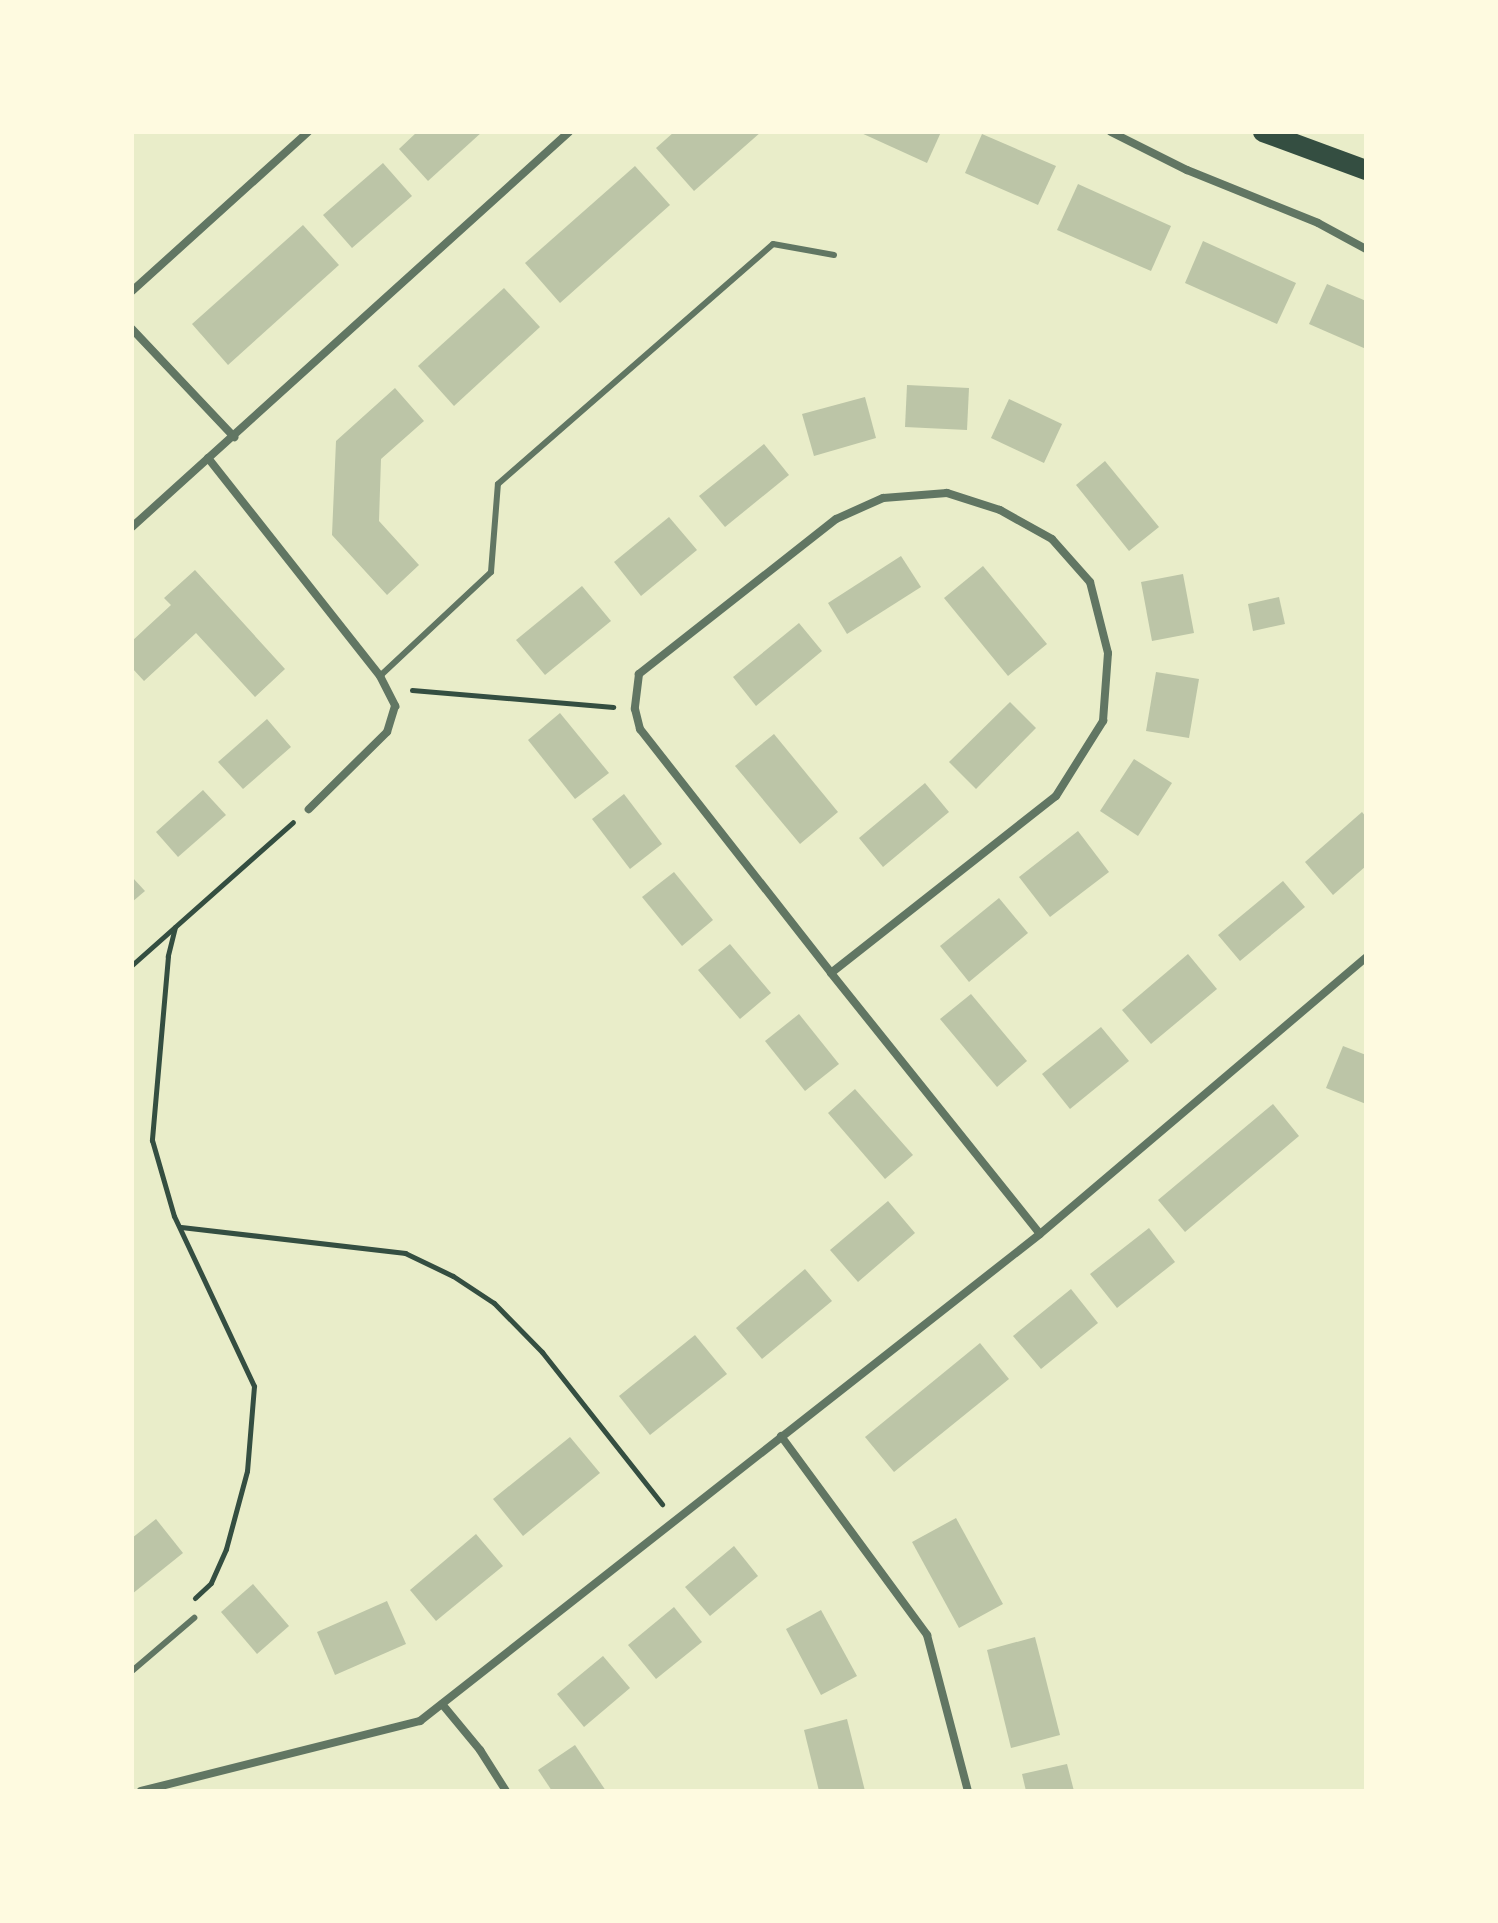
<!DOCTYPE html>
<html>
<head>
<meta charset="utf-8">
<style>
  body { margin:0 }
  #map { position:relative; width:1498px; height:1923px; overflow:hidden; background:#e9edc9; font-family:"Fira Sans Condensed",sans-serif }
  div>[style] { position:absolute }
  [style*='--x'] { left:calc(var(--x)*1px); top:calc(var(--y)*1px); width:calc(var(--w)*1px); rotate:calc(var(--a)*1deg) }
  .building>* { inset:0; background:#bcc5a7 }
  .path>* { height:5px; margin:-2.5px; padding:0 2.5px; transform-origin:2.5px; border-radius:2.5px; background:#344e41 }
  .service>* { height:6px; margin:-3px; padding:0 3px; transform-origin:3px; border-radius:3px; background:#617663 }
  .minor>* { height:8px; margin:-4px; padding:0 4px; transform-origin:4px; border-radius:4px; background:#617663 }
  .primary>* { height:20px; margin:-10px; padding:0 10px; transform-origin:10px; border-radius:10px; background:#344e41 }
  span { translate:-50% -50%; white-space:nowrap; text-align:center; line-height:1.15; -webkit-text-stroke:6px #fefae0; paint-order:stroke }
  .frame { position:absolute; inset:0; border:134px solid #fefae0; pointer-events:none }
</style>
</head>
<body>
<div id="map">
  <div class="building">
    <i style="clip-path:polygon(417px 132px,482px 132px,428px 181px,399px 149px)"></i>
    <i style="clip-path:polygon(674px 132px,761px 132px,694px 191px,656px 148px)"></i>
    <i style="clip-path:polygon(859px 132px,941px 132px,927px 163px)"></i>
    <i style="clip-path:polygon(982px 134px,1056px 166px,1038px 205px,965px 173px)"></i>
    <i style="clip-path:polygon(383px 163px,412px 196px,352px 248px,323px 215px)"></i>
    <i style="clip-path:polygon(635px 166px,670px 205px,560px 303px,525px 263px)"></i>
    <i style="clip-path:polygon(1078px 184px,1171px 226px,1151px 271px,1057px 230px)"></i>
    <i style="clip-path:polygon(303px 225px,339px 265px,228px 365px,192px 324px)"></i>
    <i style="clip-path:polygon(1203px 241px,1296px 283px,1277px 324px,1185px 283px)"></i>
    <i style="clip-path:polygon(1327px 284px,1366px 301px,1366px 349px,1309px 324px)"></i>
    <i style="clip-path:polygon(504px 288px,540px 327px,454px 406px,418px 366px)"></i>
    <i style="clip-path:polygon(907px 385px,969px 388px,967px 430px,905px 427px)"></i>
    <i style="clip-path:polygon(395px 388px,424px 421px,381px 459px,379px 521px,419px 565px,387px 595px,332px 535px,336px 441px)"></i>
    <i style="clip-path:polygon(865px 397px,876px 438px,814px 456px,802px 414px)"></i>
    <i style="clip-path:polygon(1009px 399px,1062px 424px,1044px 463px,991px 438px)"></i>
    <i style="clip-path:polygon(764px 444px,789px 475px,725px 527px,699px 496px)"></i>
    <i style="clip-path:polygon(1105px 461px,1159px 527px,1129px 551px,1076px 485px)"></i>
    <i style="clip-path:polygon(669px 517px,697px 550px,641px 596px,614px 562px)"></i>
    <i style="clip-path:polygon(901px 556px,921px 587px,847px 634px,828px 603px)"></i>
    <i style="clip-path:polygon(983px 566px,1047px 644px,1008px 676px,944px 598px)"></i>
    <i style="clip-path:polygon(195px 570px,285px 669px,255px 697px,196px 633px,144px 681px,132px 668px,132px 641px,171px 605px,164px 598px)"></i>
    <i style="clip-path:polygon(1183px 574px,1194px 633px,1152px 641px,1141px 582px)"></i>
    <i style="clip-path:polygon(582px 586px,611px 621px,545px 675px,516px 640px)"></i>
    <i style="clip-path:polygon(1279px 597px,1285px 624px,1253px 631px,1248px 604px)"></i>
    <i style="clip-path:polygon(799px 623px,822px 651px,756px 706px,733px 677px)"></i>
    <i style="clip-path:polygon(1156px 672px,1199px 679px,1189px 738px,1146px 731px)"></i>
    <i style="clip-path:polygon(1010px 702px,1036px 728px,976px 789px,949px 762px)"></i>
    <i style="clip-path:polygon(560px 713px,609px 773px,575px 799px,528px 740px)"></i>
    <i style="clip-path:polygon(267px 719px,291px 747px,243px 789px,218px 762px)"></i>
    <i style="clip-path:polygon(774px 734px,838px 812px,800px 844px,735px 766px)"></i>
    <i style="clip-path:polygon(1134px 759px,1172px 783px,1138px 836px,1100px 811px)"></i>
    <i style="clip-path:polygon(925px 783px,949px 812px,883px 867px,859px 838px)"></i>
    <i style="clip-path:polygon(203px 790px,226px 815px,178px 857px,156px 832px)"></i>
    <i style="clip-path:polygon(624px 794px,662px 844px,630px 869px,592px 819px)"></i>
    <i style="clip-path:polygon(1362px 812px,1366px 817px,1366px 866px,1333px 895px,1305px 862px)"></i>
    <i style="clip-path:polygon(1078px 831px,1109px 872px,1050px 917px,1019px 877px)"></i>
    <i style="clip-path:polygon(674px 872px,713px 920px,682px 946px,642px 897px)"></i>
    <i style="clip-path:polygon(132px 877px,145px 891px,132px 902px)"></i>
    <i style="clip-path:polygon(1283px 881px,1305px 907px,1240px 961px,1218px 935px)"></i>
    <i style="clip-path:polygon(999px 898px,1028px 933px,969px 982px,940px 946px)"></i>
    <i style="clip-path:polygon(730px 944px,771px 993px,740px 1019px,698px 970px)"></i>
    <i style="clip-path:polygon(1188px 954px,1217px 989px,1151px 1044px,1122px 1010px)"></i>
    <i style="clip-path:polygon(971px 994px,1027px 1061px,997px 1087px,940px 1019px)"></i>
    <i style="clip-path:polygon(799px 1014px,839px 1064px,805px 1091px,765px 1041px)"></i>
    <i style="clip-path:polygon(1101px 1027px,1129px 1061px,1070px 1109px,1042px 1074px)"></i>
    <i style="clip-path:polygon(1343px 1046px,1366px 1055px,1366px 1104px,1326px 1088px)"></i>
    <i style="clip-path:polygon(855px 1089px,913px 1155px,885px 1179px,828px 1113px)"></i>
    <i style="clip-path:polygon(1273px 1104px,1299px 1136px,1185px 1232px,1158px 1200px)"></i>
    <i style="clip-path:polygon(888px 1201px,915px 1233px,858px 1282px,830px 1250px)"></i>
    <i style="clip-path:polygon(1149px 1228px,1175px 1262px,1117px 1308px,1090px 1274px)"></i>
    <i style="clip-path:polygon(805px 1269px,832px 1301px,762px 1359px,736px 1328px)"></i>
    <i style="clip-path:polygon(1071px 1289px,1098px 1323px,1041px 1369px,1013px 1336px)"></i>
    <i style="clip-path:polygon(695px 1335px,727px 1374px,650px 1435px,619px 1396px)"></i>
    <i style="clip-path:polygon(980px 1343px,1009px 1379px,894px 1472px,865px 1437px)"></i>
    <i style="clip-path:polygon(570px 1437px,600px 1473px,523px 1536px,493px 1499px)"></i>
    <i style="clip-path:polygon(956px 1518px,1003px 1604px,959px 1628px,912px 1542px)"></i>
    <i style="clip-path:polygon(156px 1519px,183px 1553px,132px 1594px,132px 1538px)"></i>
    <i style="clip-path:polygon(476px 1534px,503px 1566px,436px 1621px,410px 1590px)"></i>
    <i style="clip-path:polygon(734px 1546px,758px 1576px,710px 1616px,685px 1587px)"></i>
    <i style="clip-path:polygon(253px 1584px,289px 1626px,257px 1654px,221px 1612px)"></i>
    <i style="clip-path:polygon(387px 1601px,406px 1644px,335px 1675px,317px 1632px)"></i>
    <i style="clip-path:polygon(674px 1607px,702px 1642px,656px 1679px,628px 1645px)"></i>
    <i style="clip-path:polygon(821px 1610px,857px 1676px,821px 1695px,786px 1629px)"></i>
    <i style="clip-path:polygon(1035px 1637px,1060px 1735px,1011px 1748px,987px 1650px)"></i>
    <i style="clip-path:polygon(603px 1656px,630px 1688px,584px 1727px,557px 1694px)"></i>
    <i style="clip-path:polygon(847px 1719px,865px 1791px,819px 1791px,804px 1730px)"></i>
    <i style="clip-path:polygon(575px 1745px,606px 1791px,552px 1791px,538px 1770px)"></i>
    <i style="clip-path:polygon(1067px 1764px,1074px 1791px,1026px 1791px,1022px 1774px)"></i>
  </div>
  <div class="path">
    <i style="--x:412;--y:690;--w:202;--a:4.8"></i>
    <i style="--x:175;--y:927;--w:30;--a:104"></i>
    <i style="--x:168;--y:956;--w:185;--a:95"></i>
    <i style="--x:152;--y:1140;--w:79;--a:73.9"></i>
    <i style="--x:174;--y:1216;--w:188;--a:64.8"></i>
    <i style="--x:254;--y:1386;--w:85;--a:94.7"></i>
    <i style="--x:247;--y:1471;--w:81;--a:105.1"></i>
    <i style="--x:226;--y:1549;--w:37;--a:114"></i>
    <i style="--x:211;--y:1583;--w:22;--a:137"></i>
    <i style="--x:132;--y:965;--w:215;--a:-41.6"></i>
    <i style="--x:181;--y:1227;--w:226;--a:6.6"></i>
    <i style="--x:405;--y:1253;--w:53;--a:25.6"></i>
    <i style="--x:453;--y:1276;--w:49;--a:33.4"></i>
    <i style="--x:494;--y:1303;--w:69;--a:45.6"></i>
    <i style="--x:542;--y:1352;--w:194;--a:51.7"></i>
  </div>
  <div class="service">
    <i style="--x:380;--y:676;--w:152;--a:-43.1"></i>
    <i style="--x:491;--y:572;--w:88;--a:-85.5"></i>
    <i style="--x:498;--y:484;--w:365;--a:-41.1"></i>
    <i style="--x:773;--y:244;--w:62;--a:10.2"></i>
    <i style="--x:132;--y:1671;--w:82;--a:-40.5"></i>
  </div>
  <div class="minor">
    <i style="--x:1111;--y:132;--w:85;--a:26.6"></i>
    <i style="--x:1187;--y:170;--w:141;--a:22"></i>
    <i style="--x:1318;--y:223;--w:55;--a:28.4"></i>
    <i style="--x:132;--y:291;--w:237;--a:-42.1"></i>
    <i style="--x:132;--y:329;--w:149;--a:46.6"></i>
    <i style="--x:208;--y:458;--w:278;--a:51.7"></i>
    <i style="--x:380;--y:676;--w:34;--a:63"></i>
    <i style="--x:395;--y:706;--w:27;--a:107"></i>
    <i style="--x:387;--y:732;--w:110;--a:135.4"></i>
    <i style="--x:132;--y:527;--w:589;--a:-42.11"></i>
    <i style="--x:831;--y:973;--w:286;--a:-38.2"></i>
    <i style="--x:1056;--y:796;--w:89;--a:-57.9"></i>
    <i style="--x:1103;--y:721;--w:68;--a:-85.8"></i>
    <i style="--x:1108;--y:653;--w:73;--a:-104.2"></i>
    <i style="--x:1090;--y:582;--w:57;--a:-131.5"></i>
    <i style="--x:1052;--y:539;--w:60;--a:-150.9"></i>
    <i style="--x:1000;--y:510;--w:56;--a:-162.2"></i>
    <i style="--x:947;--y:493;--w:64;--a:175.5"></i>
    <i style="--x:883;--y:498;--w:51;--a:155.9"></i>
    <i style="--x:836;--y:519;--w:251;--a:141.8"></i>
    <i style="--x:639;--y:674;--w:35;--a:97"></i>
    <i style="--x:635;--y:709;--w:21;--a:76"></i>
    <i style="--x:640;--y:729;--w:310;--a:51.9"></i>
    <i style="--x:831;--y:973;--w:334;--a:51.3"></i>
    <i style="--x:781;--y:1436;--w:247;--a:53.7"></i>
    <i style="--x:927;--y:1635;--w:161;--a:75.3"></i>
    <i style="--x:442;--y:1704;--w:60;--a:50.4"></i>
    <i style="--x:480;--y:1750;--w:49;--a:57.6"></i>
    <i style="--x:141;--y:1791;--w:288;--a:-14.1"></i>
    <i style="--x:420;--y:1721;--w:788;--a:-38.15"></i>
    <i style="--x:1040;--y:1234;--w:427;--a:-40.3"></i>
  </div>
  <div class="primary">
    <i style="--x:1263;--y:132;--w:110;--a:20.3"></i>
  </div>
  <div class="frame"></div>
</div>
</body>
</html>
